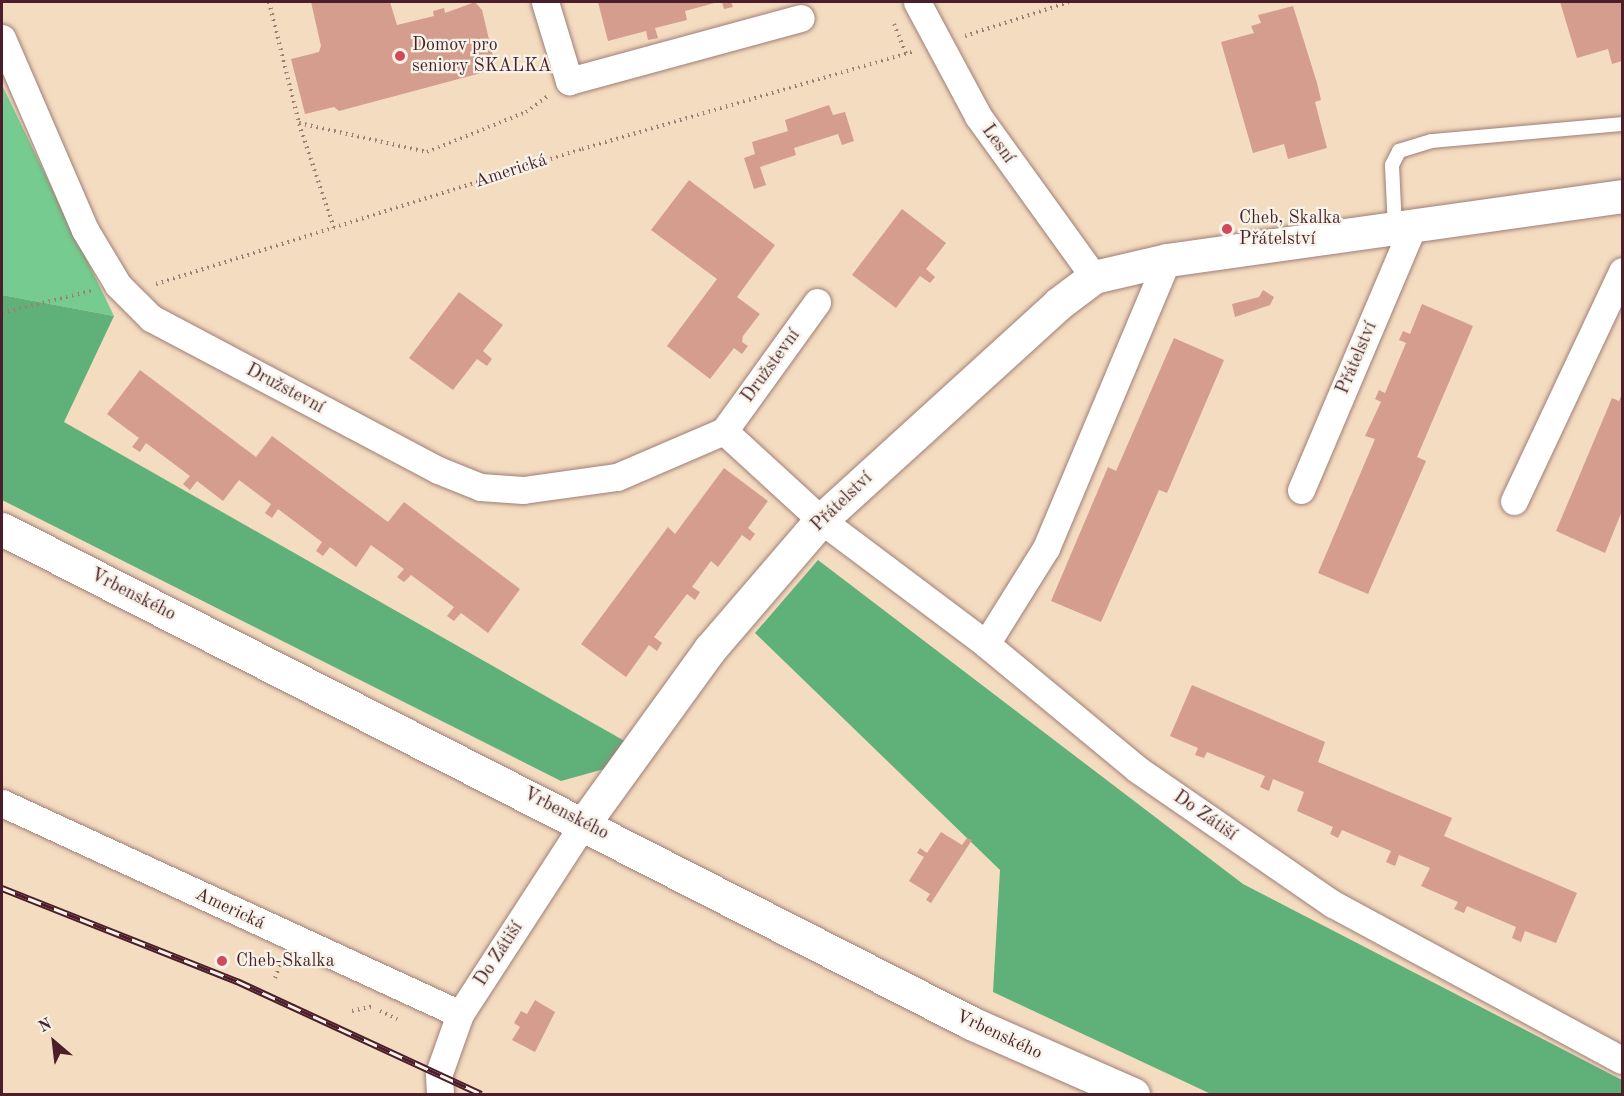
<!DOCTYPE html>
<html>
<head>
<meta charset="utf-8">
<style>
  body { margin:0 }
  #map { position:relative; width:1624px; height:1096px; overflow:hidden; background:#f4dcc0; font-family:"Old Standard TT",serif }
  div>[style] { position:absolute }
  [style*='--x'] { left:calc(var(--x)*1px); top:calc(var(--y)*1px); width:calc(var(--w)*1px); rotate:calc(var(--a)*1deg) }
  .green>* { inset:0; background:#76cc90 }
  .forest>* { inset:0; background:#60b07a }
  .building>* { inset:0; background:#d59d8e }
  .path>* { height:4px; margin-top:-2px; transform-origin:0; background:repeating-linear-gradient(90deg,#9f7e76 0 1.5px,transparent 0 6px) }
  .roads { filter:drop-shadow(0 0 2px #9f7e76) drop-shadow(0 0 2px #9f7e76) }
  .service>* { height:14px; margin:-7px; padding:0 7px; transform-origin:7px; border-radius:7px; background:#fff }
  .minor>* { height:27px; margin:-13.5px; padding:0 13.5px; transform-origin:13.5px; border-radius:13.5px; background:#fff }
  .tertiary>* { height:33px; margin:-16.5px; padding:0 16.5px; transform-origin:16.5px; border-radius:16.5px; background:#fff }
  .secondary>* { height:33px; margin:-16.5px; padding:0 16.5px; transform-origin:16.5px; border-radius:16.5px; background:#fff }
  .rail>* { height:7px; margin-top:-3.5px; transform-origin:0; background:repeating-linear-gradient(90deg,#f7f3e8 0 14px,#4a1f2b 0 28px); box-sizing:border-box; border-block:2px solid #4a1f2b }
  .dots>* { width:16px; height:16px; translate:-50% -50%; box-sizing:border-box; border:3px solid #f7f3e8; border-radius:50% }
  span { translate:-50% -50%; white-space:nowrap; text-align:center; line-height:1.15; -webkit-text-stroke:4.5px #f7f3e8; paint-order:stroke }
  .poi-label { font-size:18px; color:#4a1f2b }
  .left { translate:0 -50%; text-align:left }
  .street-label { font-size:18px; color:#4a1f2b }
  .frame { position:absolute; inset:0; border:3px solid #4a1f2b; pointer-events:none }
  .north { position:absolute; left:24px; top:1012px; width:60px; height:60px; -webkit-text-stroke:4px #f7f3e8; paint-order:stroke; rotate:332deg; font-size:16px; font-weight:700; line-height:24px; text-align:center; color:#4a1f2b }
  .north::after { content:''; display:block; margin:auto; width:21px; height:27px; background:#4a1f2b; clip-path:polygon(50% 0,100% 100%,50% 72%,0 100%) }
</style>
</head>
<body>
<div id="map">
  <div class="green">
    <i style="clip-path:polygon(2px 85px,114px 316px,2px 295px)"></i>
  </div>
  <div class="forest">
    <i style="clip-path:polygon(2px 295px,114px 316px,64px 422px,651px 756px,561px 781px,2px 500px)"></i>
    <i style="clip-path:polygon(818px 560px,1243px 884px,1622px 1080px,1622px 1094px,1211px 1094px,993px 992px,1000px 870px,755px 633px)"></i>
  </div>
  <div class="building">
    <i style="clip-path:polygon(311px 2px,390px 2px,397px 25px,434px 16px,433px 11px,444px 8px,445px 13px,475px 2px,482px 10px,496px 69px,339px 111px,334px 107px,305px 114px,291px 59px,319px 52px,321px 46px)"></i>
    <i style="clip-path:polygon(598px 2px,718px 2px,685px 11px,687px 20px,655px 28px,658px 38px,648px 40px,646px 31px,608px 41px)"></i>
    <i style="clip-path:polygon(722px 2px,731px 2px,733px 7px,724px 9px)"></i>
    <i style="clip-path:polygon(1560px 2px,1622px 2px,1622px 61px,1612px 64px,1608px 49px,1577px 58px)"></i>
    <i style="clip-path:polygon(1293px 6px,1317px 83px,1321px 100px,1315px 102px,1327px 148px,1288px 159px,1284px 144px,1253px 153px,1221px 42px,1254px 33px,1251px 26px,1261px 23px,1258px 15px)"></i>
    <i style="clip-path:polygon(829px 105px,833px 115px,845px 112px,854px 141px,842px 145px,838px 134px,794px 148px,796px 155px,760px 167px,766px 185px,754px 189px,744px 158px,755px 154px,752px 142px,788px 131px,785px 120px)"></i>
    <i style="clip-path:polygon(689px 180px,775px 245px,737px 297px,760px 314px,743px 336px,742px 342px,748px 346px,742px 354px,734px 348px,710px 379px,667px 346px,717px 279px,651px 230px)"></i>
    <i style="clip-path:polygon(902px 209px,946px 243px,926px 269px,935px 277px,930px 283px,920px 276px,896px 308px,852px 275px)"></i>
    <i style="clip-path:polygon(1263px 290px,1274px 297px,1270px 305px,1235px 317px,1232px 304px,1259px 297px)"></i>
    <i style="clip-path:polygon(459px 292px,503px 325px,483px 351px,492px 359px,487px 366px,477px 359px,453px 390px,409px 358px)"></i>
    <i style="clip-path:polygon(1422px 304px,1473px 326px,1417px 457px,1426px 461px,1368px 594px,1318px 573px,1375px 439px,1365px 436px,1381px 402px,1375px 399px,1379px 390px,1385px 393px,1406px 343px,1399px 340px,1403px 331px,1410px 334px)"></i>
    <i style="clip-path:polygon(1174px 338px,1224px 360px,1167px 493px,1159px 490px,1101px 622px,1051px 601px,1108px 467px,1116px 471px)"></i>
    <i style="clip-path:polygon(140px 370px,256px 457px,272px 436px,388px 522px,404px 502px,520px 589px,488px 633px,461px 613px,454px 621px,447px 616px,454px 607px,411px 575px,404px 582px,397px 577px,404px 569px,371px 545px,356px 567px,330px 547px,323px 556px,316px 551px,322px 542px,278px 509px,272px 518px,265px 513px,271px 504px,239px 480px,223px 501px,197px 481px,190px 490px,183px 484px,190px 476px,146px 443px,140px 452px,132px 447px,139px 438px,107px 414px)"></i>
    <i style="clip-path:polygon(1622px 394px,1622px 511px,1605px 553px,1556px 531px,1612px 398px,1619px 401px)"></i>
    <i style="clip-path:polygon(724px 468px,768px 501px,748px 528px,755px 534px,750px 541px,742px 535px,718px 567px,711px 561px,692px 587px,700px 592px,695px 600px,687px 594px,654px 637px,662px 643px,657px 651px,649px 645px,626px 677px,581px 644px,668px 527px,675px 534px)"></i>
    <i style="clip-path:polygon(1192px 685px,1325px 742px,1318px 762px,1452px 818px,1444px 836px,1577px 893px,1556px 943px,1525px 931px,1521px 942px,1512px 938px,1516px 927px,1467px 906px,1464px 913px,1454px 909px,1458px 902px,1421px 886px,1430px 868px,1399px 855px,1395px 866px,1386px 862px,1391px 851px,1342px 830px,1338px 838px,1330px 834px,1333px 827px,1297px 811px,1304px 792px,1273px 779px,1269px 791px,1260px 787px,1265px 776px,1207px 752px,1204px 758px,1195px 755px,1198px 748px,1170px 736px)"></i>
    <i style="clip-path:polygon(941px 832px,962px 845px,967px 838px,972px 840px,931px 903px,926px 900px,930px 894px,909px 881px,924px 857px,917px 853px,920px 848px,927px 853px)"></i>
    <i style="clip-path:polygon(535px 1000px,555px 1012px,535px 1052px,512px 1040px,520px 1027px,514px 1023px,521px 1011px,527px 1014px)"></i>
  </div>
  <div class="path">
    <i style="--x:269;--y:2;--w:125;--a:76.1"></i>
    <i style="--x:299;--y:123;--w:131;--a:12.8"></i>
    <i style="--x:427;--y:152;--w:107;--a:-22"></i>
    <i style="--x:526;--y:112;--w:26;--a:-36"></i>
    <i style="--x:894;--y:24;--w:32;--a:68"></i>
    <i style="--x:965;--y:36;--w:109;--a:-18.1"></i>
    <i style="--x:299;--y:124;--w:110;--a:71.4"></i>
    <i style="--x:156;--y:284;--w:447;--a:-17.6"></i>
    <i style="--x:582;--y:149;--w:344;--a:-16.4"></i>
    <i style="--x:2;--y:313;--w:92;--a:-13.9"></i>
    <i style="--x:275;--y:978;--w:16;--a:-68"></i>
    <i style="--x:352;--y:1011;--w:23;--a:-13"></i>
    <i style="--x:380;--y:1011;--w:19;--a:25"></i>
  </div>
  <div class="roads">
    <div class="service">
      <i style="--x:1395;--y:229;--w:64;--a:-92.7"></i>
      <i style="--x:1392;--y:165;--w:16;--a:-63"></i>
      <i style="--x:1399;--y:151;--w:34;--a:-17"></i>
      <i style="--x:1432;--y:141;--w:191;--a:-5.1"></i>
    </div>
    <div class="minor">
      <i style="--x:545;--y:2;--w:83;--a:73.1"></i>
      <i style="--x:569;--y:81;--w:240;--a:-15.2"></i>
      <i style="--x:917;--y:2;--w:129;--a:61.8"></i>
      <i style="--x:978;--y:116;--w:198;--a:54.2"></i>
      <i style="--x:2;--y:38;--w:209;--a:66.6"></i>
      <i style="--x:85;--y:230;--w:64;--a:59"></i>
      <i style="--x:118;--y:285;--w:47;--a:45"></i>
      <i style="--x:151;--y:318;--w:325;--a:27.9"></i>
      <i style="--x:438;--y:470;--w:45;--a:22"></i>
      <i style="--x:480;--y:487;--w:43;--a:4"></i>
      <i style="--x:523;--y:490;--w:95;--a:-7.9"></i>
      <i style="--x:617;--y:477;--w:116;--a:-23.3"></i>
      <i style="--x:724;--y:431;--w:159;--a:-54.2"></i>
      <i style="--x:724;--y:431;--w:132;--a:42.5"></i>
      <i style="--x:821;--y:520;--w:206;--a:36.9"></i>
      <i style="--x:986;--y:644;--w:196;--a:39.6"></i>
      <i style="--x:1137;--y:769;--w:238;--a:34.6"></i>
      <i style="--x:1333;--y:904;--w:328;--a:28.4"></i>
      <i style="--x:1301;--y:490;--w:287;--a:-67"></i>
      <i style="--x:1514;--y:501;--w:254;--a:-64.8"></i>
      <i style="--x:986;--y:644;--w:113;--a:-58"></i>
      <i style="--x:1046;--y:548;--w:312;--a:-67.2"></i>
      <i style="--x:2;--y:803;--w:504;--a:24.74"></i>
      <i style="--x:440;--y:1094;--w:21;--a:-93"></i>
      <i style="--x:439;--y:1073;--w:63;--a:-70.4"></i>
      <i style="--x:460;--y:1014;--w:228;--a:-57"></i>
    </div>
    <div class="tertiary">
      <i style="--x:584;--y:823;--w:215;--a:-54.1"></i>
      <i style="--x:710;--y:649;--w:170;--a:-49.3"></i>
      <i style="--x:821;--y:520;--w:321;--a:-42.3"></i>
      <i style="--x:1058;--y:304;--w:45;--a:-36.9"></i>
      <i style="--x:1094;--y:277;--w:75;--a:-13.1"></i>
      <i style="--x:1167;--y:260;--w:459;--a:-8"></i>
    </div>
    <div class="secondary">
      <i style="--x:2;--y:529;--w:1088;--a:27.01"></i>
      <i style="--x:971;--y:1023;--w:177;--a:23.7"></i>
    </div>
  </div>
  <div class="rail">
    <i style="--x:2;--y:888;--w:253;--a:21.6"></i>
    <i style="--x:237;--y:981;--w:269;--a:24.8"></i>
  </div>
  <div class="dots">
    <i style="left:400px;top:56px;background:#d1495b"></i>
    <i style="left:1227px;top:229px;background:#d1495b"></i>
    <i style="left:222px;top:961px;background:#d1495b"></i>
  </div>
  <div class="poi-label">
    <span class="left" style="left:412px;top:56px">Domov pro<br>seniory SKALKA</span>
    <span class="left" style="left:1239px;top:229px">Cheb, Skalka<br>Přátelství</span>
    <span class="left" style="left:236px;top:961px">Cheb-Skalka</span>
  </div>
  <div class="street-label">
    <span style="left:998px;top:144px;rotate:54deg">Lesní</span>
    <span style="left:511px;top:171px;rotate:-18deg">Americká</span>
    <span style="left:1357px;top:358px;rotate:-67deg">Přátelství</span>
    <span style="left:771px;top:366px;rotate:-54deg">Družstevní</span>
    <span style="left:285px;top:389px;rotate:28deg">Družstevní</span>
    <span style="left:842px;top:502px;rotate:-44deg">Přátelství</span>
    <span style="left:133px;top:595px;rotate:27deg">Vrbenského</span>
    <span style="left:566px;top:814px;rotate:27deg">Vrbenského</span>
    <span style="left:1205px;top:816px;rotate:35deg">Do Zátiší</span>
    <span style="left:230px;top:909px;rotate:25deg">Americká</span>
    <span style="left:499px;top:954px;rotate:-57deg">Do Zátiší</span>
    <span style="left:999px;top:1035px;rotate:25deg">Vrbenského</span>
  </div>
  <div class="frame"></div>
  <div class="north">N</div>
</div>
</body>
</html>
